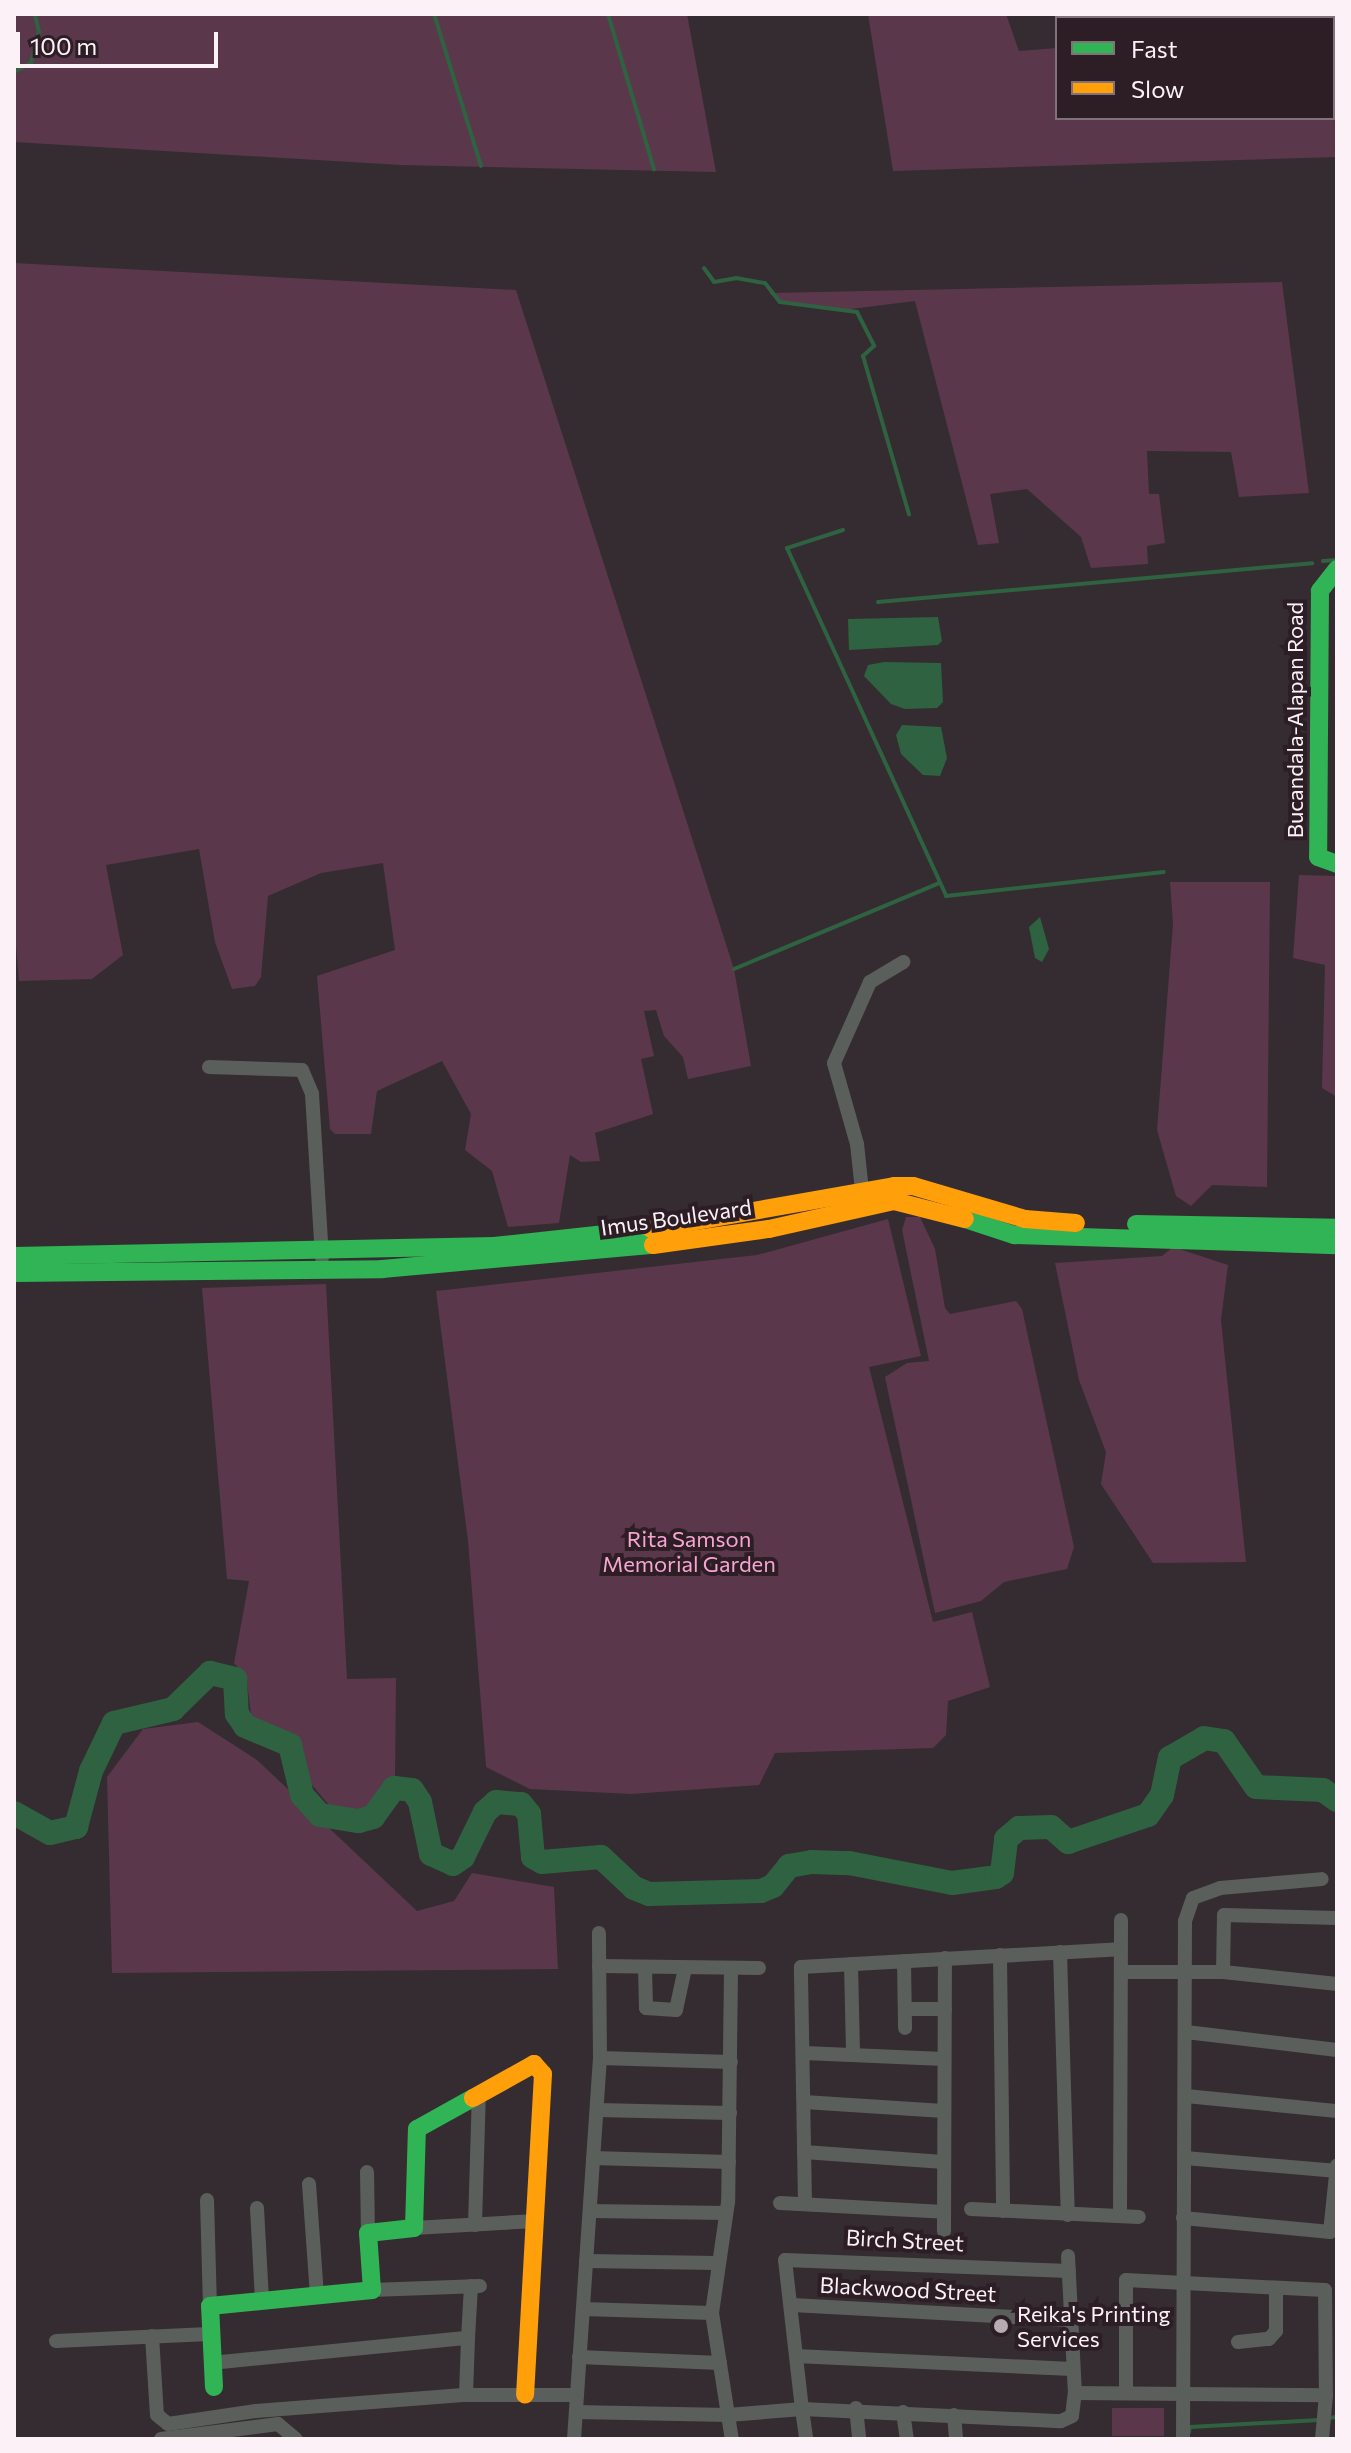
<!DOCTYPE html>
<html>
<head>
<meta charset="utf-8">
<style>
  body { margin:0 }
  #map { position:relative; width:1351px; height:2453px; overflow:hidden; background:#342c30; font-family:Commissioner,sans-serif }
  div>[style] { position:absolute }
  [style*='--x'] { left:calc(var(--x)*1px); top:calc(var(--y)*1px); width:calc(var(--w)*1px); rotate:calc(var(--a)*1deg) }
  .green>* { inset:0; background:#5b374b }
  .water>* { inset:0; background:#2e6241 }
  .stream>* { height:4px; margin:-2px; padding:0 2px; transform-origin:2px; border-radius:2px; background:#2e6241 }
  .river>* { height:24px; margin:-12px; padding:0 12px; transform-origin:12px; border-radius:12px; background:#2e6241 }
  .street>* { height:14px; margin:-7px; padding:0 7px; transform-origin:7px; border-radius:7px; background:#5a5f5b }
  .fast>* { height:18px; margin:-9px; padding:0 9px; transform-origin:9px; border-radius:9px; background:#30b455 }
  .slow>* { height:18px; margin:-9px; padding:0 9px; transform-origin:9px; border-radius:9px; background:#ff9f0a }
  .dots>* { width:22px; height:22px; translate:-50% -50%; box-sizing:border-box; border:4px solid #2d1e26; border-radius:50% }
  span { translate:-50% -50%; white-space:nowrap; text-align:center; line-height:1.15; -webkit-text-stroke:8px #2d1e26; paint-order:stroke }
  .street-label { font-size:22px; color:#fcf1f7 }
  .park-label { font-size:22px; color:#f8a4d2 }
  .poi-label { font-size:22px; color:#fcf1f7 }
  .left { translate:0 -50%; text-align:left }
  .frame { position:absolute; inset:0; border:16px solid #fcf1f7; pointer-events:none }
  .legend { position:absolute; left:1055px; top:16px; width:280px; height:104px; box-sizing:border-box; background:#2d1e26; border:2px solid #80727a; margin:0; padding:10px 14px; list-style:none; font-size:24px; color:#fcf1f7 }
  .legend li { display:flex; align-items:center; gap:16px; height:40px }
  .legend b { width:40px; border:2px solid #80727a }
  .scale { position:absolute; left:16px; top:32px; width:202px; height:36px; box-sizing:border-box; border:4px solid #fcf1f7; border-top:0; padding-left:10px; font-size:24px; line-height:28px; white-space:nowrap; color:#fcf1f7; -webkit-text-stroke:6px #2d1e26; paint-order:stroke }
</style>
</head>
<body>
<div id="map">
  <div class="green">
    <i style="clip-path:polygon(14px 14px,687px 14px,716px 172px,401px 165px,14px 142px)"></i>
    <i style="clip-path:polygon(868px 14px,1006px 14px,1019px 51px,1057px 48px,1057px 118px,1333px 118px,1333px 18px,1272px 14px,1337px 14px,1337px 157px,893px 171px)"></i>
    <i style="clip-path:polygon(14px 263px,516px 290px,734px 969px,751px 1066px,688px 1079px,683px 1057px,664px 1036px,656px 1010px,644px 1011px,654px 1056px,641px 1059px,653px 1114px,595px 1133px,600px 1161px,581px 1162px,570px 1155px,559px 1223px,508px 1227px,492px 1171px,465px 1150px,471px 1114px,442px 1061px,377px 1091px,371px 1134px,335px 1134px,330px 1129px,317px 976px,395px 950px,383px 863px,321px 873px,268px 896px,261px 977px,255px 986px,232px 989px,215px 942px,199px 849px,106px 865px,123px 955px,92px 979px,19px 981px,14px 922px)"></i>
    <i style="clip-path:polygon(1282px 282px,1309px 493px,1239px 497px,1231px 452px,1147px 451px,1149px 494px,1159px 494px,1165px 543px,1147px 546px,1148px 564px,1091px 568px,1081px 537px,1027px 489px,990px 494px,999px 543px,978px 545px,915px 301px,835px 311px,780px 302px,769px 293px)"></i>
    <i style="clip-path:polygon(1299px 875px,1337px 876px,1337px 1097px,1322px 1088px,1325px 965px,1293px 958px)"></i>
    <i style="clip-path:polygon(1170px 882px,1270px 882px,1267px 1187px,1212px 1185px,1191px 1206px,1176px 1196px,1157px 1130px,1173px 924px)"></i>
    <i style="clip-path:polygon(906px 1217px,920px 1217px,935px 1249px,945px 1308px,950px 1314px,1016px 1301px,1022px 1309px,1074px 1547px,1067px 1569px,1004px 1582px,981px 1601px,935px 1613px,885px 1377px,907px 1363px,929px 1361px,902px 1230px)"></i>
    <i style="clip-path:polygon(888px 1219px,921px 1356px,869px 1367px,933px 1622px,972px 1612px,990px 1687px,948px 1701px,946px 1735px,933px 1748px,775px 1753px,759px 1785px,631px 1794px,530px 1789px,486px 1767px,468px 1541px,436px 1291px,757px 1255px)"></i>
    <i style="clip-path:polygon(1173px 1247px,1228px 1265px,1221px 1320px,1246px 1562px,1153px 1563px,1101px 1484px,1106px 1452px,1079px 1380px,1055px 1263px,1162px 1256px)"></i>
    <i style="clip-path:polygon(326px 1284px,347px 1679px,396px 1678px,395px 1780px,373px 1810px,357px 1816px,333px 1810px,307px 1779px,300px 1745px,279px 1731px,253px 1729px,246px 1676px,234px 1663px,249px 1581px,227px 1579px,202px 1288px)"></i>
    <i style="clip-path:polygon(198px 1722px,257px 1760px,417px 1911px,454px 1901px,472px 1873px,554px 1887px,558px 1969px,112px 1973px,107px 1777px,143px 1729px)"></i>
    <i style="clip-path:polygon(1112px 2408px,1164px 2408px,1164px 2436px,1112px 2436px)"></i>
  </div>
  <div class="water">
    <i style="clip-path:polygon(938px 617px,942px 641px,938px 645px,849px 650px,848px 619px)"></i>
    <i style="clip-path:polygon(884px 662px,941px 663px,943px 702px,937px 708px,905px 709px,891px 704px,864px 676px,868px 665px)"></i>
    <i style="clip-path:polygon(902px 725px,941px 727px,947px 758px,940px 776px,923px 775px,901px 754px,896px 735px)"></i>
    <i style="clip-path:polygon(1040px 917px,1049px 949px,1042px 962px,1035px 958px,1029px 927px)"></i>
  </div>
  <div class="stream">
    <i style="--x:434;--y:14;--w:159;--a:72.8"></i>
    <i style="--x:608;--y:14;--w:162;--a:73.5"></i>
    <i style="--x:14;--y:72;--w:19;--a:-28"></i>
    <i style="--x:31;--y:63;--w:32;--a:-76"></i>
    <i style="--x:39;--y:32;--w:18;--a:-103"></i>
    <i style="--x:704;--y:268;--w:17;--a:54"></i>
    <i style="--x:714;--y:282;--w:22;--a:-10"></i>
    <i style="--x:736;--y:278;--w:29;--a:10"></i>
    <i style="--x:765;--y:283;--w:24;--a:52"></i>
    <i style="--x:780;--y:302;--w:78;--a:7.4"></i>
    <i style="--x:857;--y:312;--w:38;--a:63"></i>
    <i style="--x:874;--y:346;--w:15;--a:138"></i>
    <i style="--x:863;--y:356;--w:165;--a:73.8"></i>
    <i style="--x:843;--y:530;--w:59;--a:162.2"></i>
    <i style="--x:787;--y:548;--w:383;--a:65.4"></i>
    <i style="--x:946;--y:896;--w:219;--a:-6.3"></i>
    <i style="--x:1323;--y:561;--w:13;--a:-4"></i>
    <i style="--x:878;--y:602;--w:436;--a:-5.1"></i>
    <i style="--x:734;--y:969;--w:223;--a:-22.7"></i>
    <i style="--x:1328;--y:2418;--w:9;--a:-6"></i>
    <i style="--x:1189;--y:2432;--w:5;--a:-79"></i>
    <i style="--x:1190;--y:2427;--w:129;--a:-3.1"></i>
  </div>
  <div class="river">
    <i style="--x:14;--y:1813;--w:41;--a:29.1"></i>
    <i style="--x:50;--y:1833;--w:27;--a:-13"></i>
    <i style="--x:76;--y:1827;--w:58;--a:-75"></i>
    <i style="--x:91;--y:1771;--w:53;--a:-64.4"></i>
    <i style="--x:114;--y:1723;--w:61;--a:-13.3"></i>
    <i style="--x:173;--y:1709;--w:52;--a:-44.2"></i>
    <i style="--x:210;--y:1673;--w:26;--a:13"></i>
    <i style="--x:235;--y:1679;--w:35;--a:87"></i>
    <i style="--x:237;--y:1714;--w:14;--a:56"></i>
    <i style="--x:245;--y:1726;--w:49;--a:22.9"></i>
    <i style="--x:290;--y:1745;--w:51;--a:76.5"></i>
    <i style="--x:302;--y:1795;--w:27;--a:48"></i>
    <i style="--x:320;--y:1815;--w:39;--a:9"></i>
    <i style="--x:359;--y:1821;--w:15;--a:-16"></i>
    <i style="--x:373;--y:1817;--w:36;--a:-54"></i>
    <i style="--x:394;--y:1788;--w:18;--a:6"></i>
    <i style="--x:412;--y:1790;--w:14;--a:56"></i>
    <i style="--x:420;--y:1802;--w:53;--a:78.1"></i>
    <i style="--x:431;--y:1854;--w:24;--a:24"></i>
    <i style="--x:453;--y:1864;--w:12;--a:-35"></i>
    <i style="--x:463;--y:1857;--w:50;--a:-63.9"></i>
    <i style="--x:485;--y:1812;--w:15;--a:-42"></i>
    <i style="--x:496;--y:1802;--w:25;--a:5"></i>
    <i style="--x:521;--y:1804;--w:13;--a:51"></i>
    <i style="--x:529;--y:1814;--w:43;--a:84.7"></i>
    <i style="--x:533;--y:1857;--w:10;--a:29"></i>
    <i style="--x:542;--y:1862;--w:59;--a:-4.8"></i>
    <i style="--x:601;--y:1857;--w:45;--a:43.2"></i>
    <i style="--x:634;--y:1888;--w:16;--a:22"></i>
    <i style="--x:649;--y:1894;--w:112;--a:-1.5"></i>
    <i style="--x:761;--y:1891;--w:13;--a:-23"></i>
    <i style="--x:773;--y:1886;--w:26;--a:-51"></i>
    <i style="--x:789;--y:1866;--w:23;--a:-10"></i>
    <i style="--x:812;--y:1862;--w:37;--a:2"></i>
    <i style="--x:849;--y:1863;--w:105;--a:11"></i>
    <i style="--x:952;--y:1883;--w:44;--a:-7.8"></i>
    <i style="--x:996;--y:1877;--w:7;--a:-34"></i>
    <i style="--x:1002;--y:1873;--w:34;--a:-83"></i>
    <i style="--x:1006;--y:1839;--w:17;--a:-40"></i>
    <i style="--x:1019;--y:1828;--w:32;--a:-2"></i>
    <i style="--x:1051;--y:1827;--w:23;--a:41"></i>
    <i style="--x:1068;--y:1842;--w:84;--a:-18.6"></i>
    <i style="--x:1148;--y:1815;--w:24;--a:-55"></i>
    <i style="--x:1162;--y:1795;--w:38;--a:-78"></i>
    <i style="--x:1170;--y:1758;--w:39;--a:-30"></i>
    <i style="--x:1204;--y:1738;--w:20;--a:9"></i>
    <i style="--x:1224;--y:1741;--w:56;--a:55.2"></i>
    <i style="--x:1256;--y:1787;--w:67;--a:2.6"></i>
    <i style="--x:1323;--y:1790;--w:17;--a:36"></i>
  </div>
  <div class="street">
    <i style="--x:209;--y:1067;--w:93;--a:1.8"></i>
    <i style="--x:302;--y:1070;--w:26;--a:67"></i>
    <i style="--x:312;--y:1094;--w:164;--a:86.5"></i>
    <i style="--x:863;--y:1200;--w:56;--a:-96.1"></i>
    <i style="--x:857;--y:1144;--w:84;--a:-105.9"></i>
    <i style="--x:834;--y:1063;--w:89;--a:-66"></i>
    <i style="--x:870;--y:982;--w:39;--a:-31"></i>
    <i style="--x:1060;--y:1952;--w:263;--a:88.3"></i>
    <i style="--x:1000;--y:1955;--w:256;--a:89.3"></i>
    <i style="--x:904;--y:1961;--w:67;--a:89.1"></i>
    <i style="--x:851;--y:1964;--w:91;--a:88.7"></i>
    <i style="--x:599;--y:1966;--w:160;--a:0.7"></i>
    <i style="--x:645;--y:1967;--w:41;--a:88.6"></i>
    <i style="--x:646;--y:2008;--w:30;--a:4"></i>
    <i style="--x:676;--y:2010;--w:43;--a:-77.9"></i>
    <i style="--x:731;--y:1970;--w:232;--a:90.7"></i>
    <i style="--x:728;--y:2202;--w:112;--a:98.2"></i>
    <i style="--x:712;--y:2313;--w:103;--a:81.1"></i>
    <i style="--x:728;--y:2415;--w:74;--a:-4.6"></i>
    <i style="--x:802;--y:2409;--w:30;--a:82"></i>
    <i style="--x:1121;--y:1972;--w:102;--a:0"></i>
    <i style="--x:1223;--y:1972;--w:115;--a:6"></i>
    <i style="--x:1223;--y:1972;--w:57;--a:-89"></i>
    <i style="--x:1224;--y:1915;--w:113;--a:1.5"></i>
    <i style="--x:905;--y:2009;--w:40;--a:0"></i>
    <i style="--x:1186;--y:2032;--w:152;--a:6.8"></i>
    <i style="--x:804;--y:2053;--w:140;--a:2.5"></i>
    <i style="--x:600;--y:2058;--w:131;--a:1.7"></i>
    <i style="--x:1186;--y:2096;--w:152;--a:5.7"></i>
    <i style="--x:804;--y:2102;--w:140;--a:3.7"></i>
    <i style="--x:597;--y:2110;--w:133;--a:1.3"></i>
    <i style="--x:804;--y:2152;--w:140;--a:4.1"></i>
    <i style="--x:593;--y:2158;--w:136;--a:1.7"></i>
    <i style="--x:1185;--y:2158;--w:153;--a:4.9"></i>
    <i style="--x:367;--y:2172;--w:61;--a:89.1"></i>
    <i style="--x:309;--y:2184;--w:112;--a:85.9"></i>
    <i style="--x:207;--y:2200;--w:106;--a:88.4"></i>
    <i style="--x:780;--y:2203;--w:164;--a:3.1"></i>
    <i style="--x:805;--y:2204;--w:237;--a:-91"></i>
    <i style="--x:801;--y:1967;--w:319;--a:-3.2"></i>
    <i style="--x:257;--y:2208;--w:93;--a:86.9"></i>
    <i style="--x:971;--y:2209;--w:168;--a:2.7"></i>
    <i style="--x:590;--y:2211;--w:136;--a:0.8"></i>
    <i style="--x:1120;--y:2215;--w:295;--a:-89.8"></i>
    <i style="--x:1183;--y:2218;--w:148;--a:5.4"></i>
    <i style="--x:1330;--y:2232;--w:67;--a:-84"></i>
    <i style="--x:475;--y:2225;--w:132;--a:-88.3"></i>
    <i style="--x:414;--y:2228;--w:122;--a:-3.3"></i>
    <i style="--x:944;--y:2231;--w:273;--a:-89.8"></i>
    <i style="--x:1068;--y:2256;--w:137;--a:87.1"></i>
    <i style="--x:1075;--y:2393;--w:251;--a:0.5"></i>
    <i style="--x:1326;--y:2395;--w:44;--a:95.2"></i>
    <i style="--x:586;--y:2261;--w:130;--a:0.9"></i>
    <i style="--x:1069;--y:2271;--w:284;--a:-177.8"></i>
    <i style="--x:785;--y:2260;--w:150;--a:83.5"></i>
    <i style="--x:802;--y:2409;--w:259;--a:2.7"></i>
    <i style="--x:1061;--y:2421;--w:12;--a:-24"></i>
    <i style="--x:1072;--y:2416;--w:23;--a:-83"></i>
    <i style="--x:372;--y:2290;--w:108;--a:-2.1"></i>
    <i style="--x:792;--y:2305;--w:278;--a:3.1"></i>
    <i style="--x:583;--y:2309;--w:129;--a:1.8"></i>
    <i style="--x:152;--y:2336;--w:79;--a:86.4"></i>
    <i style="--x:157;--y:2415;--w:14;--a:39"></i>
    <i style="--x:168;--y:2424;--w:89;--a:-8.4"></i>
    <i style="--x:256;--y:2411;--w:211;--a:-4.4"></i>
    <i style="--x:466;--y:2395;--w:111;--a:0"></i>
    <i style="--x:468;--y:2338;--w:52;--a:-86.7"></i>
    <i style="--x:56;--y:2341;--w:153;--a:-2.6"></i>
    <i style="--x:1238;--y:2342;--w:31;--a:-6"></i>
    <i style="--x:1269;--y:2339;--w:11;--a:-49"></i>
    <i style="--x:1276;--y:2331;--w:42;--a:-90"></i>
    <i style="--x:796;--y:2356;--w:276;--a:2.7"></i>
    <i style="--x:579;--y:2357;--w:141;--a:2.4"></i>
    <i style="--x:211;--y:2363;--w:258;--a:-5.6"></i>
    <i style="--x:468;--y:2338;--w:57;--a:92"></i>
    <i style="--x:1126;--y:2393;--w:113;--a:-90"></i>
    <i style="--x:1126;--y:2280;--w:199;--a:2.9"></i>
    <i style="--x:1325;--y:2290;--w:105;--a:89.5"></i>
    <i style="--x:856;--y:2408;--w:31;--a:84"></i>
    <i style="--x:576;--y:2412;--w:152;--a:1.1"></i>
    <i style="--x:728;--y:2415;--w:24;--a:81"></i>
    <i style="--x:903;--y:2412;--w:27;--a:82"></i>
    <i style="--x:954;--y:2415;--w:24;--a:85"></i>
    <i style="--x:161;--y:2439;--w:118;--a:-7.3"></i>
    <i style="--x:278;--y:2424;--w:23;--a:40"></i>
    <i style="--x:574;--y:2439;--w:382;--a:-86.1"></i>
    <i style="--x:600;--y:2058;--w:125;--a:-90.5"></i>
    <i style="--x:1183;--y:2439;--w:518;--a:-89.78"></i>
    <i style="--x:1185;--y:1921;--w:24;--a:-71"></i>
    <i style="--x:1193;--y:1898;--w:29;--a:-20"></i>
    <i style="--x:1220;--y:1888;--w:102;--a:-5"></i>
  </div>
  <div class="fast">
    <i style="--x:1337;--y:569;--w:28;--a:128"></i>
    <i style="--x:1320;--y:591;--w:266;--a:90.4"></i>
    <i style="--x:1318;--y:857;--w:20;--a:20"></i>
    <i style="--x:965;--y:1219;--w:52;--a:18.1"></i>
    <i style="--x:1014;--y:1235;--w:323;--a:1.8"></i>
    <i style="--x:1136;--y:1224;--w:201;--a:1.1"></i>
    <i style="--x:14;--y:1256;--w:480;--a:-1.2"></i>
    <i style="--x:494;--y:1246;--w:158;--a:-6.2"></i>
    <i style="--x:14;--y:1273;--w:368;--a:-0.6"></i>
    <i style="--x:382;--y:1269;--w:272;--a:-5.1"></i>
    <i style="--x:214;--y:2387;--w:81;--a:-92.8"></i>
    <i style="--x:210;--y:2306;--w:163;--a:-5.6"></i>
    <i style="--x:372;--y:2290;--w:57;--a:-94"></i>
    <i style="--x:368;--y:2233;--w:46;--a:-6.2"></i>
    <i style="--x:414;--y:2228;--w:99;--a:-88.3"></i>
    <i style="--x:417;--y:2129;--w:64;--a:-29"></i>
  </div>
  <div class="slow">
    <i style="--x:651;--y:1229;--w:247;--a:-10"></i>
    <i style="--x:894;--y:1186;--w:19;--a:0"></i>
    <i style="--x:913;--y:1186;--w:117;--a:16.4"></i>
    <i style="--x:1025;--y:1219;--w:51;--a:4.5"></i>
    <i style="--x:653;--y:1245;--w:117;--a:-7.9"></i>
    <i style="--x:769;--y:1229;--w:128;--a:-12.6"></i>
    <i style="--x:894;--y:1201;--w:73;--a:14.2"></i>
    <i style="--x:473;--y:2098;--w:70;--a:-29.1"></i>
    <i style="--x:534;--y:2064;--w:13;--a:48"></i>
    <i style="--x:543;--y:2074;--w:321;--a:93.2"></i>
  </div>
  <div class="dots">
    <i style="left:1001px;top:2326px;background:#b6acb1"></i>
  </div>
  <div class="street-label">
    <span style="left:1295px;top:720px;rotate:-90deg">Bucandala-Alapan Road</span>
    <span style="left:676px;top:1217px;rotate:-8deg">Imus Boulevard</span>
    <span style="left:905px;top:2240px;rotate:3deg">Birch Street</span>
    <span style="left:908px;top:2289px;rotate:3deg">Blackwood Street</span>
  </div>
  <div class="park-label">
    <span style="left:689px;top:1551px">Rita Samson<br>Memorial Garden</span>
  </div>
  <div class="poi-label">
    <span class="left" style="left:1017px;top:2326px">Reika's Printing<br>Services</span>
  </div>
  <div class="frame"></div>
  <ul class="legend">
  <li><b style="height:10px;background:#30b455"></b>Fast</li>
  <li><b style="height:10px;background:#ff9f0a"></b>Slow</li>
  </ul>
  <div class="scale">100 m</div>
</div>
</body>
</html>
